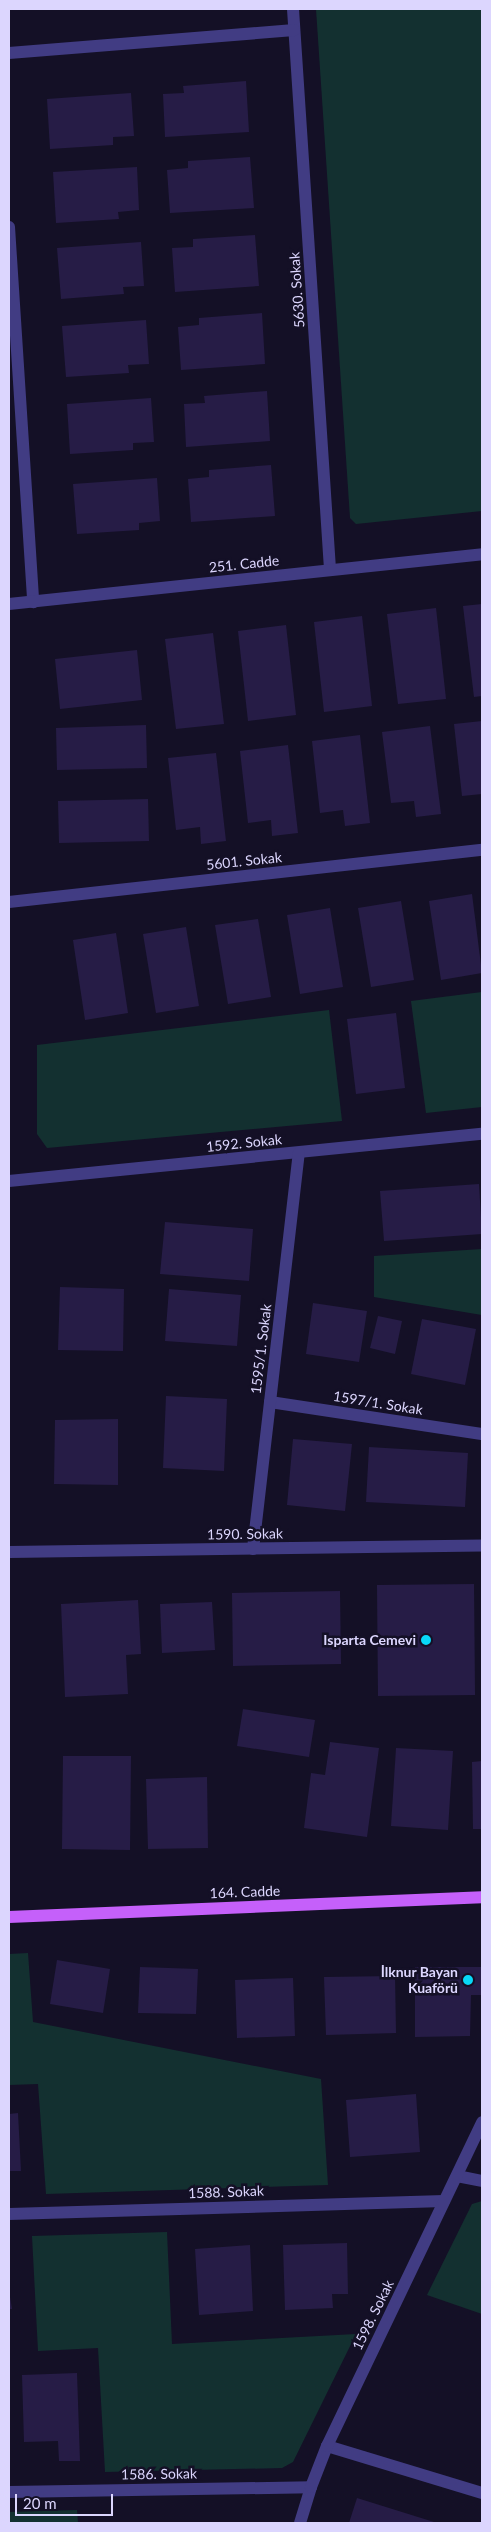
<!DOCTYPE html>
<html>
<head>
<meta charset="utf-8">
<style>
  body { margin:0 }
  #map { position:relative; width:491px; height:2532px; overflow:hidden; background:#141026; font-family:Lato,sans-serif }
  div>[style] { position:absolute }
  [style*='--x'] { left:calc(var(--x)*1px); top:calc(var(--y)*1px); width:calc(var(--w)*1px); rotate:calc(var(--a)*1deg) }
  .green>* { inset:0; background:#133030 }
  .building>* { inset:0; background:#261c46 }
  .minor>* { height:12px; margin:-6px; padding:0 6px; transform-origin:6px; border-radius:6px; background:#413c83 }
  .major>* { height:12px; margin:-6px; padding:0 6px; transform-origin:6px; border-radius:6px; background:#c560fa }
  .dots>* { width:14px; height:14px; translate:-50% -50%; box-sizing:border-box; border:2px solid #141026; border-radius:50% }
  span { translate:-50% -50%; white-space:nowrap; text-align:center; line-height:1.15; -webkit-text-stroke:5px #141026; paint-order:stroke }
  .street-label { font-size:14px; color:#dcd6fe }
  .poi-label { font-size:14px; color:#dcd6fe; font-weight:700 }
  .right { translate:-100% -50%; text-align:right }
  .frame { position:absolute; inset:0; border:10px solid #dcd6fe; pointer-events:none }
  .scale { position:absolute; left:15px; top:2494px; width:98px; height:22px; box-sizing:border-box; border:2px solid #dcd6fe; border-top:0; padding-left:6px; font-size:15px; line-height:18px; white-space:nowrap; color:#dcd6fe; -webkit-text-stroke:4px #141026; paint-order:stroke }
</style>
</head>
<body>
<div id="map">
  <div class="green">
    <i style="clip-path:polygon(316px 9px,482px 9px,482px 511px,356px 524px,350px 518px)"></i>
    <i style="clip-path:polygon(482px 992px,482px 1107px,426px 1113px,411px 1001px)"></i>
    <i style="clip-path:polygon(329px 1010px,342px 1121px,47px 1148px,37px 1134px,37px 1045px)"></i>
    <i style="clip-path:polygon(482px 1249px,482px 1315px,374px 1297px,374px 1256px)"></i>
    <i style="clip-path:polygon(28px 1953px,33px 2022px,321px 2079px,328px 2185px,46px 2194px,38px 2084px,9px 2085px,9px 1954px)"></i>
    <i style="clip-path:polygon(482px 2201px,482px 2314px,427px 2295px,472px 2204px)"></i>
    <i style="clip-path:polygon(167px 2232px,172px 2344px,356px 2334px,293px 2462px,282px 2468px,105px 2472px,98px 2348px,38px 2351px,32px 2236px)"></i>
    <i style="clip-path:polygon(77px 2510px,78px 2523px,9px 2523px,9px 2512px)"></i>
  </div>
  <div class="building">
    <i style="clip-path:polygon(246px 81px,249px 132px,165px 137px,163px 94px,184px 93px,183px 86px)"></i>
    <i style="clip-path:polygon(131px 93px,134px 136px,113px 137px,113px 145px,50px 149px,47px 99px)"></i>
    <i style="clip-path:polygon(250px 157px,254px 208px,170px 213px,167px 170px,188px 168px,188px 161px)"></i>
    <i style="clip-path:polygon(137px 167px,139px 210px,118px 212px,119px 219px,56px 223px,53px 172px)"></i>
    <i style="clip-path:polygon(255px 235px,259px 286px,175px 292px,172px 248px,193px 247px,193px 239px)"></i>
    <i style="clip-path:polygon(141px 242px,144px 286px,123px 287px,124px 294px,61px 299px,57px 248px)"></i>
    <i style="clip-path:polygon(262px 313px,265px 364px,181px 370px,178px 327px,199px 325px,199px 318px)"></i>
    <i style="clip-path:polygon(146px 320px,149px 364px,128px 365px,129px 373px,66px 377px,62px 326px)"></i>
    <i style="clip-path:polygon(267px 391px,270px 441px,186px 447px,184px 404px,205px 403px,204px 396px)"></i>
    <i style="clip-path:polygon(151px 398px,154px 442px,133px 443px,133px 450px,70px 454px,67px 404px)"></i>
    <i style="clip-path:polygon(271px 465px,275px 516px,191px 522px,188px 479px,209px 477px,209px 470px)"></i>
    <i style="clip-path:polygon(157px 478px,160px 521px,139px 523px,139px 530px,77px 534px,73px 484px)"></i>
    <i style="clip-path:polygon(482px 604px,482px 696px,474px 697px,463px 606px)"></i>
    <i style="clip-path:polygon(436px 608px,446px 699px,398px 704px,387px 614px)"></i>
    <i style="clip-path:polygon(362px 616px,372px 706px,324px 712px,314px 622px)"></i>
    <i style="clip-path:polygon(286px 625px,296px 715px,248px 721px,238px 631px)"></i>
    <i style="clip-path:polygon(213px 633px,224px 724px,176px 729px,165px 639px)"></i>
    <i style="clip-path:polygon(137px 650px,142px 700px,60px 709px,55px 659px)"></i>
    <i style="clip-path:polygon(482px 721px,482px 794px,462px 796px,454px 724px)"></i>
    <i style="clip-path:polygon(146px 725px,147px 768px,57px 770px,56px 728px)"></i>
    <i style="clip-path:polygon(430px 726px,441px 814px,416px 817px,414px 801px,391px 803px,382px 732px)"></i>
    <i style="clip-path:polygon(360px 735px,370px 823px,345px 826px,343px 810px,320px 813px,312px 741px)"></i>
    <i style="clip-path:polygon(288px 745px,298px 833px,272px 836px,271px 820px,248px 823px,240px 751px)"></i>
    <i style="clip-path:polygon(216px 753px,226px 841px,201px 844px,200px 827px,176px 830px,168px 758px)"></i>
    <i style="clip-path:polygon(148px 799px,149px 841px,59px 843px,58px 801px)"></i>
    <i style="clip-path:polygon(472px 894px,482px 973px,441px 980px,429px 901px)"></i>
    <i style="clip-path:polygon(401px 901px,414px 980px,371px 987px,358px 908px)"></i>
    <i style="clip-path:polygon(330px 908px,343px 987px,300px 994px,287px 915px)"></i>
    <i style="clip-path:polygon(258px 919px,271px 997px,228px 1004px,215px 925px)"></i>
    <i style="clip-path:polygon(186px 927px,199px 1006px,156px 1013px,143px 934px)"></i>
    <i style="clip-path:polygon(116px 933px,128px 1013px,85px 1020px,73px 940px)"></i>
    <i style="clip-path:polygon(396px 1013px,405px 1088px,356px 1094px,347px 1019px)"></i>
    <i style="clip-path:polygon(479px 1184px,482px 1234px,384px 1241px,380px 1191px)"></i>
    <i style="clip-path:polygon(165px 1222px,253px 1229px,249px 1281px,160px 1274px)"></i>
    <i style="clip-path:polygon(60px 1287px,124px 1289px,123px 1351px,58px 1350px)"></i>
    <i style="clip-path:polygon(169px 1289px,241px 1295px,237px 1346px,165px 1341px)"></i>
    <i style="clip-path:polygon(313px 1303px,367px 1311px,359px 1362px,306px 1354px)"></i>
    <i style="clip-path:polygon(378px 1316px,402px 1321px,395px 1354px,370px 1348px)"></i>
    <i style="clip-path:polygon(422px 1319px,476px 1329px,465px 1385px,411px 1374px)"></i>
    <i style="clip-path:polygon(166px 1396px,227px 1399px,224px 1471px,163px 1468px)"></i>
    <i style="clip-path:polygon(118px 1419px,118px 1485px,54px 1484px,55px 1420px)"></i>
    <i style="clip-path:polygon(293px 1439px,352px 1444px,345px 1511px,287px 1505px)"></i>
    <i style="clip-path:polygon(369px 1447px,468px 1453px,465px 1507px,366px 1502px)"></i>
    <i style="clip-path:polygon(474px 1584px,475px 1695px,378px 1696px,377px 1585px)"></i>
    <i style="clip-path:polygon(340px 1591px,341px 1664px,233px 1666px,232px 1593px)"></i>
    <i style="clip-path:polygon(138px 1600px,141px 1654px,126px 1655px,128px 1694px,65px 1697px,61px 1604px)"></i>
    <i style="clip-path:polygon(212px 1602px,215px 1650px,162px 1653px,160px 1604px)"></i>
    <i style="clip-path:polygon(243px 1709px,315px 1720px,309px 1757px,237px 1746px)"></i>
    <i style="clip-path:polygon(330px 1742px,379px 1748px,367px 1837px,304px 1828px,311px 1773px,325px 1775px)"></i>
    <i style="clip-path:polygon(396px 1748px,453px 1751px,448px 1830px,391px 1826px)"></i>
    <i style="clip-path:polygon(63px 1756px,131px 1756px,130px 1850px,62px 1849px)"></i>
    <i style="clip-path:polygon(482px 1761px,482px 1829px,473px 1829px,472px 1762px)"></i>
    <i style="clip-path:polygon(207px 1777px,208px 1848px,148px 1849px,146px 1779px)"></i>
    <i style="clip-path:polygon(57px 1960px,110px 1969px,103px 2013px,50px 2004px)"></i>
    <i style="clip-path:polygon(140px 1967px,198px 1969px,196px 2014px,138px 2013px)"></i>
    <i style="clip-path:polygon(415px 1967px,482px 1967px,482px 1995px,471px 1995px,470px 2036px,415px 2037px)"></i>
    <i style="clip-path:polygon(395px 1976px,396px 2033px,326px 2035px,324px 1977px)"></i>
    <i style="clip-path:polygon(293px 1978px,295px 2036px,237px 2038px,235px 1980px)"></i>
    <i style="clip-path:polygon(416px 2094px,420px 2152px,350px 2157px,346px 2100px)"></i>
    <i style="clip-path:polygon(18px 2113px,21px 2171px,9px 2171px,9px 2114px)"></i>
    <i style="clip-path:polygon(347px 2243px,348px 2294px,332px 2294px,333px 2308px,285px 2310px,283px 2245px)"></i>
    <i style="clip-path:polygon(250px 2245px,253px 2311px,199px 2315px,195px 2249px)"></i>
    <i style="clip-path:polygon(9px 2291px,12px 2309px,9px 2309px)"></i>
    <i style="clip-path:polygon(77px 2373px,80px 2461px,59px 2461px,58px 2441px,24px 2442px,22px 2375px)"></i>
    <i style="clip-path:polygon(357px 2498px,434px 2522px,434px 2523px,349px 2523px)"></i>
  </div>
  <div class="minor">
    <i style="--x:293;--y:9;--w:561;--a:86.22"></i>
    <i style="--x:9;--y:53;--w:286;--a:-4.6"></i>
    <i style="--x:9;--y:227;--w:376;--a:86.3"></i>
    <i style="--x:9;--y:604;--w:476;--a:-6"></i>
    <i style="--x:9;--y:902;--w:476;--a:-6.3"></i>
    <i style="--x:9;--y:1181;--w:475;--a:-5.7"></i>
    <i style="--x:270;--y:1402;--w:214;--a:8.6"></i>
    <i style="--x:253;--y:1549;--w:399;--a:-83.4"></i>
    <i style="--x:9;--y:1552;--w:473;--a:-0.8"></i>
    <i style="--x:457;--y:2176;--w:25;--a:11"></i>
    <i style="--x:9;--y:2214;--w:435;--a:-1.7"></i>
    <i style="--x:327;--y:2446;--w:162;--a:16.9"></i>
    <i style="--x:9;--y:2492;--w:302;--a:-0.9"></i>
    <i style="--x:300;--y:2523;--w:38;--a:-73"></i>
    <i style="--x:311;--y:2487;--w:44;--a:-68.7"></i>
    <i style="--x:327;--y:2446;--w:359;--a:-64.4"></i>
  </div>
  <div class="major">
    <i style="--x:9;--y:1917;--w:473;--a:-2.4"></i>
  </div>
  <div class="dots">
    <i style="left:426px;top:1640px;background:#08d8f8"></i>
    <i style="left:468px;top:1980px;background:#08d8f8"></i>
  </div>
  <div class="street-label">
    <span style="left:297px;top:290px;rotate:-94deg">5630. Sokak</span>
    <span style="left:244px;top:564px;rotate:-6deg">251. Cadde</span>
    <span style="left:244px;top:861px;rotate:-6deg">5601. Sokak</span>
    <span style="left:244px;top:1143px;rotate:-6deg">1592. Sokak</span>
    <span style="left:261px;top:1349px;rotate:-83deg">1595/1. Sokak</span>
    <span style="left:378px;top:1403px;rotate:9deg">1597/1. Sokak</span>
    <span style="left:245px;top:1534px;rotate:-1deg">1590. Sokak</span>
    <span style="left:245px;top:1892px;rotate:-2deg">164. Cadde</span>
    <span style="left:226px;top:2192px;rotate:-2deg">1588. Sokak</span>
    <span style="left:373px;top:2315px;rotate:-64deg">1598. Sokak</span>
    <span style="left:159px;top:2474px;rotate:-1deg">1586. Sokak</span>
  </div>
  <div class="poi-label">
    <span class="right" style="left:416px;top:1640px">Isparta Cemevi</span>
    <span class="right" style="left:458px;top:1980px">İlknur Bayan<br>Kuaförü</span>
  </div>
  <div class="frame"></div>
  <div class="scale">20 m</div>
</div>
</body>
</html>
